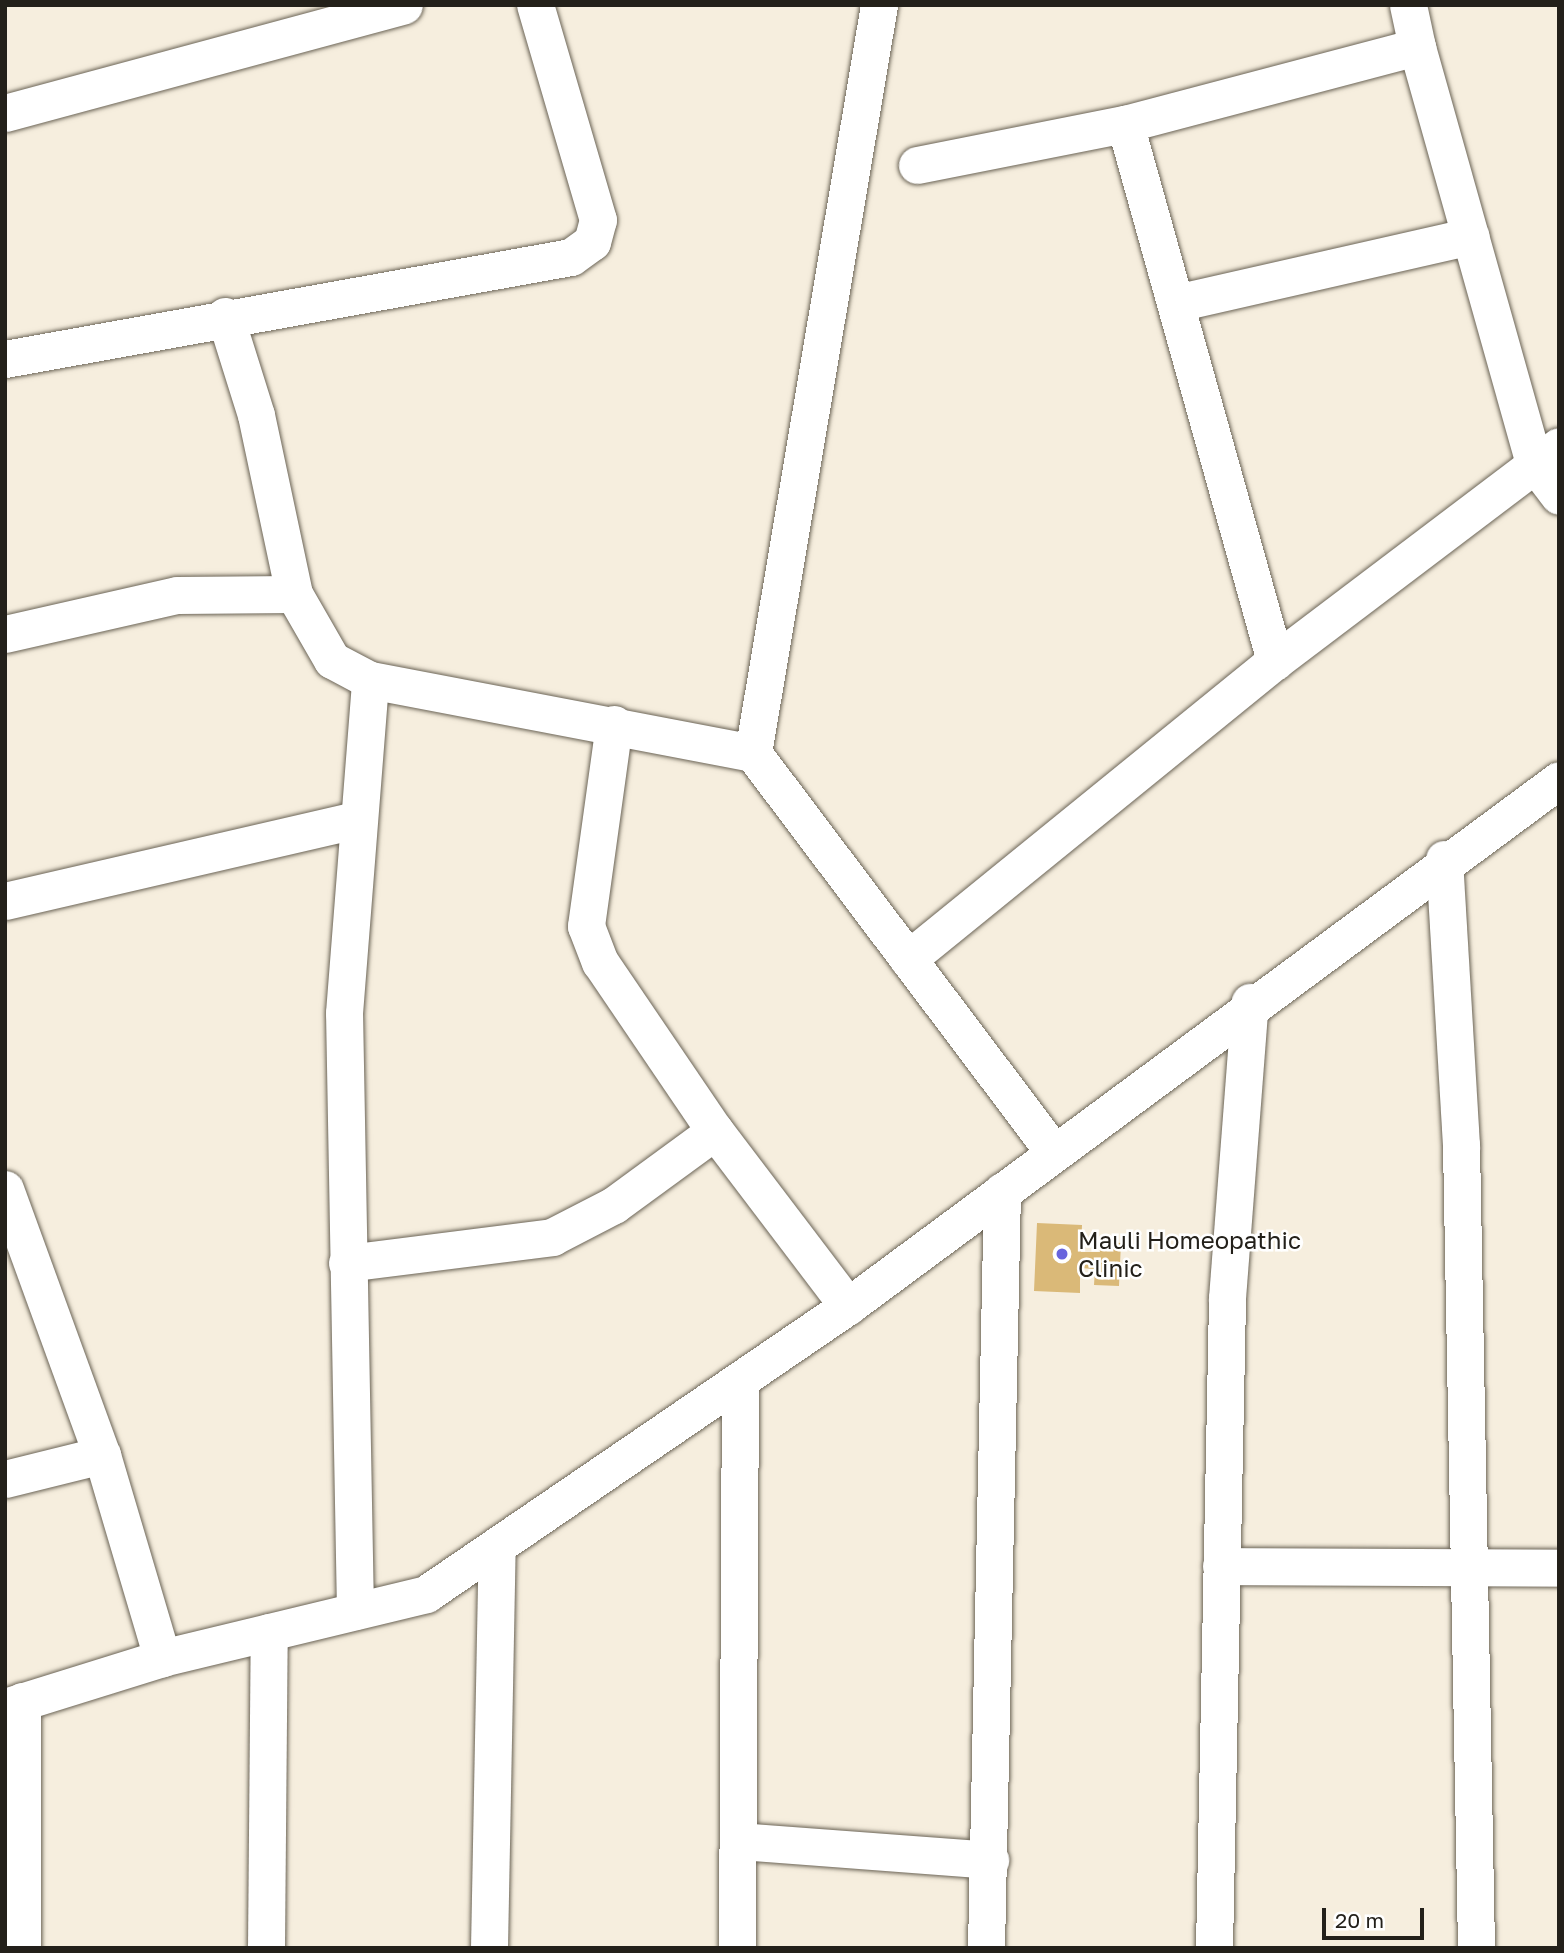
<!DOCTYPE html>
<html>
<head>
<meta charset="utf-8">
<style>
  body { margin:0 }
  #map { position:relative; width:1564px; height:1953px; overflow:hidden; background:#f6eede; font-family:"Golos Text",sans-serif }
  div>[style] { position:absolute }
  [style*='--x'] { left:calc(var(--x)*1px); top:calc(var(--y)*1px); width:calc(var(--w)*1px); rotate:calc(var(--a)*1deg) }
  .building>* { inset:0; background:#dab978 }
  .roads { filter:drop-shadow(0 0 2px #6b6456) drop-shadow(0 0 2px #6b6456) }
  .minor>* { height:37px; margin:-18.5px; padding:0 18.5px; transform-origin:18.5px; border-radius:18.5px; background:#fff }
  .dots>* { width:19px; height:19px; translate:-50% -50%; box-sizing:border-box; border:4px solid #fff; border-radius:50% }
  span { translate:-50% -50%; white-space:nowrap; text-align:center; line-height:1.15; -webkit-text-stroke:5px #fff; paint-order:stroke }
  .poi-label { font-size:24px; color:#23201a }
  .left { translate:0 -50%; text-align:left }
  .frame { position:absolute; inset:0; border:7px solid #23201a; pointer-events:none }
  .scale { position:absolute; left:1322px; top:1908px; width:102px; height:32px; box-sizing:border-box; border:4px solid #23201a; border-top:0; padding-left:9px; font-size:21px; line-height:24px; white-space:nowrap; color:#23201a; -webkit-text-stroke:5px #fff; paint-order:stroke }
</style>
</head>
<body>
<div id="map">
  <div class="building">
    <i style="clip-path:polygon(1037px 1223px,1082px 1225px,1081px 1252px,1100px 1252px,1100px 1242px,1121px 1243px,1119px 1286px,1094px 1285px,1095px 1269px,1080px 1268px,1080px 1293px,1034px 1291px)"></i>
  </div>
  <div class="roads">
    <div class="minor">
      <i style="--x:1408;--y:5;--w:43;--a:77.9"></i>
      <i style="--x:5;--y:113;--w:413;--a:-15.1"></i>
      <i style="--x:1125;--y:124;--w:558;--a:74.39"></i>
      <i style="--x:917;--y:165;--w:212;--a:-11.2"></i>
      <i style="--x:1125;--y:124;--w:302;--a:-14.8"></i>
      <i style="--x:1417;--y:47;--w:432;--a:74.3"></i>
      <i style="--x:1534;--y:463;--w:41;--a:52.9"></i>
      <i style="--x:1176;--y:303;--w:302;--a:-12.8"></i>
      <i style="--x:225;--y:316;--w:104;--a:72.6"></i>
      <i style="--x:256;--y:415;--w:183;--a:78"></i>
      <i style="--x:294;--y:594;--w:76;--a:60.1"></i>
      <i style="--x:332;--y:660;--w:43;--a:27.8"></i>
      <i style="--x:370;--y:680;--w:390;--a:10.8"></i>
      <i style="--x:753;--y:753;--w:498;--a:53"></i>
      <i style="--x:5;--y:359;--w:575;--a:-10.22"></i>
      <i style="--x:571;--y:257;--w:26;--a:-36"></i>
      <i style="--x:592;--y:242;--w:23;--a:-75"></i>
      <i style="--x:598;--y:220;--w:224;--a:-106.3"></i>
      <i style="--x:5;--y:634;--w:176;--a:-12.8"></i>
      <i style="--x:177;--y:595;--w:117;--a:-0.5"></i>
      <i style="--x:614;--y:724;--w:204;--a:97.9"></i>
      <i style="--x:586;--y:926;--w:39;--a:69"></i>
      <i style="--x:600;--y:962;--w:204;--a:55.8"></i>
      <i style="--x:715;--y:1131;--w:220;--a:52.8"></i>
      <i style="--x:753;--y:753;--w:759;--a:-80.44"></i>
      <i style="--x:1444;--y:859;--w:287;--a:86.6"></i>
      <i style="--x:1461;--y:1145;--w:803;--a:88.93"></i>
      <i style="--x:5;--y:901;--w:359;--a:-13"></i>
      <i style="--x:908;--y:959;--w:473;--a:-39.1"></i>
      <i style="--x:1275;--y:661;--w:356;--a:-37.1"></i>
      <i style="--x:5;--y:1189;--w:283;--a:70"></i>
      <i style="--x:102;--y:1455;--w:212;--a:73.5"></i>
      <i style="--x:347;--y:1263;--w:207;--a:-7.2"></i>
      <i style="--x:552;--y:1237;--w:70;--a:-27.3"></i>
      <i style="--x:614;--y:1205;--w:125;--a:-36.2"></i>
      <i style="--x:5;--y:1479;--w:100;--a:-13.9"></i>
      <i style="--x:1221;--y:1566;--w:338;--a:0.3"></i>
      <i style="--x:355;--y:1611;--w:598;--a:-91.05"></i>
      <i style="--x:344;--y:1013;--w:334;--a:-85.5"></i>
      <i style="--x:5;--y:1707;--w:164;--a:-17.3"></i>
      <i style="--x:162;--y:1658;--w:272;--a:-13.6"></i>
      <i style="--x:426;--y:1594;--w:511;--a:-34.31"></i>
      <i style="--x:848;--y:1306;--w:884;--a:-36.49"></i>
      <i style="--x:739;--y:1841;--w:252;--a:4.3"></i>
      <i style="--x:22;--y:1948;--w:247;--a:-90"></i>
      <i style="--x:266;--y:1948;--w:316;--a:-89.5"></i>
      <i style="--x:489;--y:1948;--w:402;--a:-88.9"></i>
      <i style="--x:737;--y:1948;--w:568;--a:-89.7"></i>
      <i style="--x:986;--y:1948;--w:757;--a:-88.79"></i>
      <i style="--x:1214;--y:1948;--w:650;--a:-88.85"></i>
      <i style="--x:1227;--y:1298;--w:297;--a:-85.6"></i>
    </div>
  </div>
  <div class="dots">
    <i style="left:1062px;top:1254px;background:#6864dd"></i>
  </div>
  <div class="poi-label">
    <span class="left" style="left:1078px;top:1254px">Mauli Homeopathic<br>Clinic</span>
  </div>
  <div class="frame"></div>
  <div class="scale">20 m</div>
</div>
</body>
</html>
